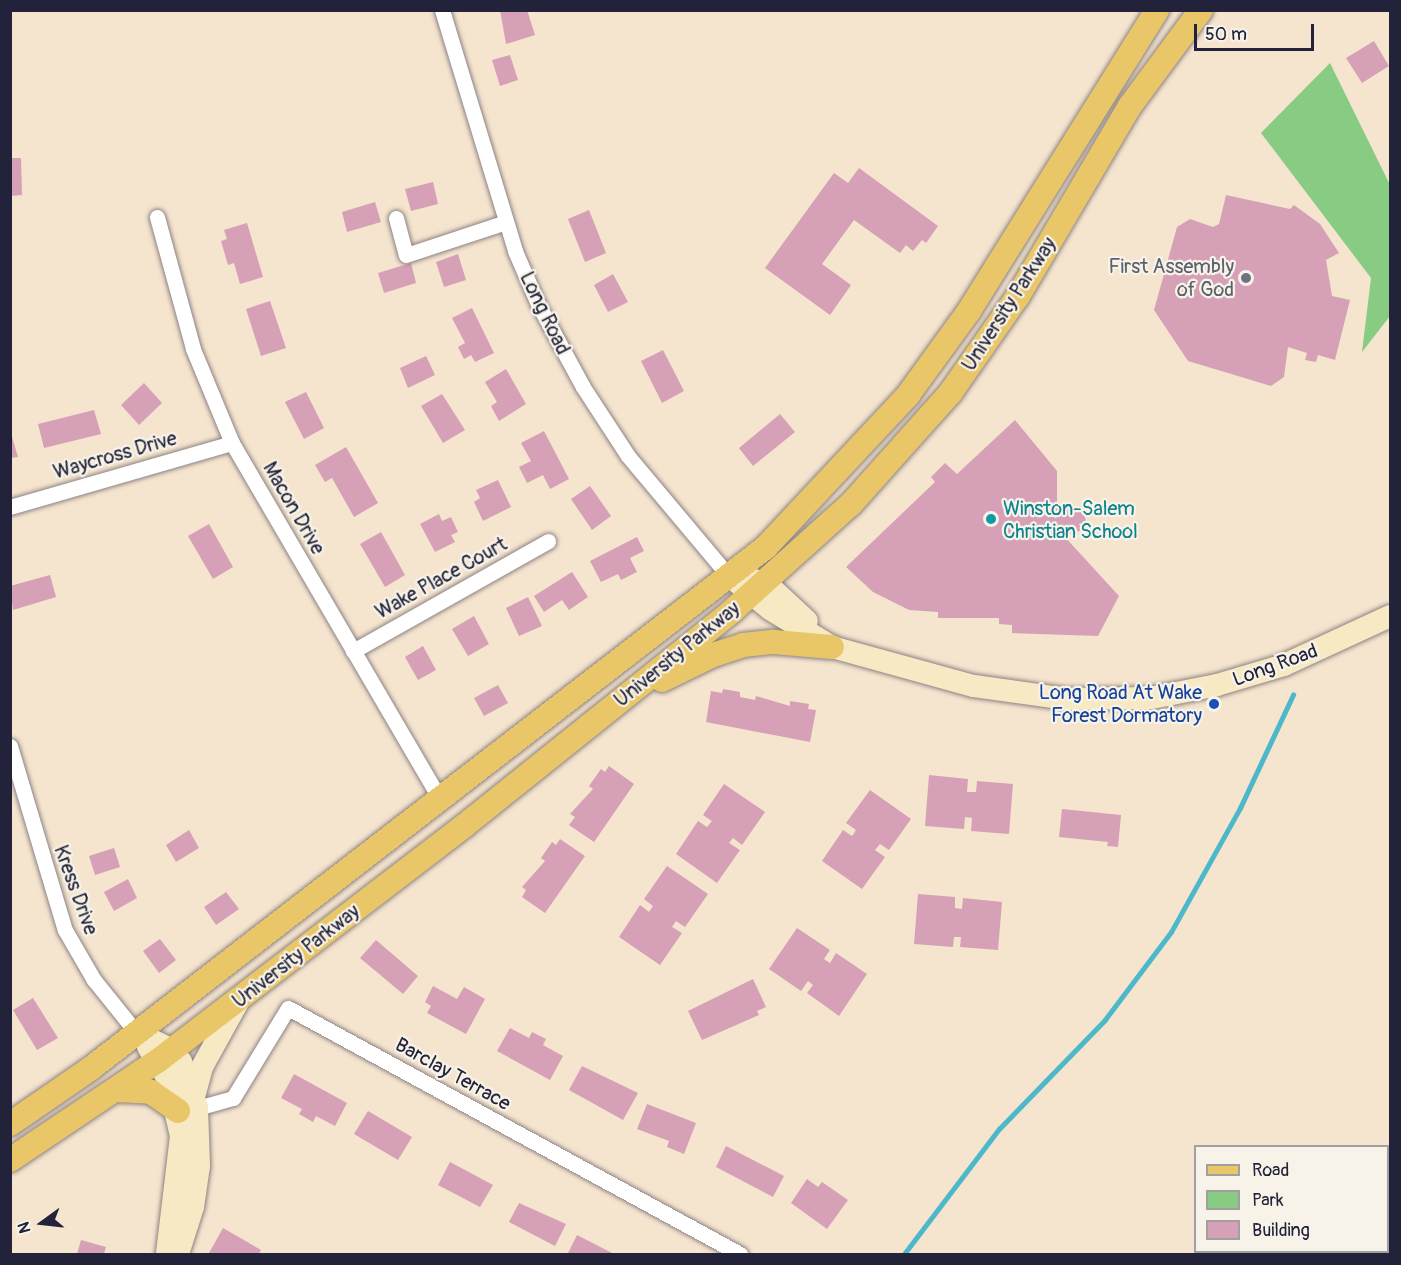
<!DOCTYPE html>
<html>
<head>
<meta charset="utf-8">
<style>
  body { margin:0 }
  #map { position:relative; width:1401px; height:1265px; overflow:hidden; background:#f5e4ce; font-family:Pangolin,sans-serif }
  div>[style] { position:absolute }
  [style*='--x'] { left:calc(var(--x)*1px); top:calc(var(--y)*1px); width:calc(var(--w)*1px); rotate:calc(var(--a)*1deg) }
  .green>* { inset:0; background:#88cb83 }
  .stream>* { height:4.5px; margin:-2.25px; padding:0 2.25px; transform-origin:2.25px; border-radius:2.25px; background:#4cb8c9 }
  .building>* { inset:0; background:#d6a1b7 }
  .roads { filter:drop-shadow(0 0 2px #8c8384) drop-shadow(0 0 2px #8c8384) }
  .street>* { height:15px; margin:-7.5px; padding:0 7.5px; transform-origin:7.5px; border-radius:7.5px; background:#fff }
  .secondary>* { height:22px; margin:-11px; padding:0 11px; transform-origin:11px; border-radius:11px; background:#f6e9c3 }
  .primary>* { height:24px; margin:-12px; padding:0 12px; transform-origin:12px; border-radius:12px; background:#e9c769 }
  .dots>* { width:16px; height:16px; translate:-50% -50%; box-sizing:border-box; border:3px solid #f7f3e8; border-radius:50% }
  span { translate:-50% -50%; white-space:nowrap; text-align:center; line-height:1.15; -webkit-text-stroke:4.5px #f7f3e8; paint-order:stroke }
  .worship-label { font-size:20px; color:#5b616d }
  .right { translate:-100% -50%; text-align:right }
  .street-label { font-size:20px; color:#22223b }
  .culture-label { font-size:20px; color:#0d838f }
  .left { translate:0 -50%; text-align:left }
  .transit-label { font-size:20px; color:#164399 }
  .frame { position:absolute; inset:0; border:12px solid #22223b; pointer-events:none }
  .legend { position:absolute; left:1194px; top:1145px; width:195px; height:108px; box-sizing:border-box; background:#f7f3e8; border:2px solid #a29fa3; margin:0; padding:8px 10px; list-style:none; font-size:18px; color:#22223b }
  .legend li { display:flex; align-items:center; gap:12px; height:30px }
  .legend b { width:30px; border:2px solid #a29fa3 }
  .north { position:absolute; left:12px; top:1193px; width:60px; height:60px; -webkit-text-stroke:4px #f7f3e8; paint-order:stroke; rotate:255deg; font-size:16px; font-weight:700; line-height:24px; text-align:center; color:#22223b }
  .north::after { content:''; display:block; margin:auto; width:21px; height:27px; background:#22223b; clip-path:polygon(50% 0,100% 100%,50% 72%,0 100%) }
  .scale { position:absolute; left:1194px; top:24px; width:120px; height:27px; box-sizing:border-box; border:3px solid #22223b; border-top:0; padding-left:8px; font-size:18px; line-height:21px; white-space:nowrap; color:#22223b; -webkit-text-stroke:4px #f7f3e8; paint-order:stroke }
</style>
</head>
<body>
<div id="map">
  <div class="green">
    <i style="clip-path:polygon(1330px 63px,1390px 185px,1390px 316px,1362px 352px,1371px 278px,1261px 133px)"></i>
  </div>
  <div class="stream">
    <i style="--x:904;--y:1254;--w:157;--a:-52.8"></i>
    <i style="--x:999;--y:1129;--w:151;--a:-45.8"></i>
    <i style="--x:1104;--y:1021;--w:111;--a:-53"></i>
    <i style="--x:1171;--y:932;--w:142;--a:-60.9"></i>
    <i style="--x:1240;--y:808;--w:125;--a:-64.9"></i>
  </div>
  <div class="building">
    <i style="clip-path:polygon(500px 10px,527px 10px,535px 35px,506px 44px)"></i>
    <i style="clip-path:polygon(1374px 41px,1389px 66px,1362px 83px,1346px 58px)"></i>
    <i style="clip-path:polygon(510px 55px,518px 80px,500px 86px,492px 60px)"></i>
    <i style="clip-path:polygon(10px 158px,21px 158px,22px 195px,10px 196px)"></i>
    <i style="clip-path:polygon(859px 168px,938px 226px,926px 243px,922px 240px,913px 251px,906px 245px,900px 253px,854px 220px,822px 264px,851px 285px,830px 315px,765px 268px,834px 173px,848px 183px)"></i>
    <i style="clip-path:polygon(433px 182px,438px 204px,411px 211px,405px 189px)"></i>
    <i style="clip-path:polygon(1226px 195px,1290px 209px,1294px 205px,1320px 224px,1339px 253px,1326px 260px,1332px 296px,1350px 300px,1335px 360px,1318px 355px,1316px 362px,1305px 360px,1307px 353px,1288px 347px,1284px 377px,1271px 386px,1188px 361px,1154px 310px,1177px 227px,1190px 219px,1213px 227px,1219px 224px)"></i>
    <i style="clip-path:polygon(375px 202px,381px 222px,347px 232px,342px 212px)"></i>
    <i style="clip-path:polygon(589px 210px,606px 253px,585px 262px,568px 219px)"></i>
    <i style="clip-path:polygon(247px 223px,263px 277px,240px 284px,234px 263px,228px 265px,221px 241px,227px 239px,224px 230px)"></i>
    <i style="clip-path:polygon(458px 254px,466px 280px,444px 287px,436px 262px)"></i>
    <i style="clip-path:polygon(411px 263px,416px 283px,384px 293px,378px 273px)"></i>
    <i style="clip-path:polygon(613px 274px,628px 302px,608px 312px,594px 285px)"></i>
    <i style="clip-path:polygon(270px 301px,286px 348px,261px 356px,246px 309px)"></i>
    <i style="clip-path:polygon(472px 308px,494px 353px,475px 362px,471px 355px,464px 359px,458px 347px,465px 343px,452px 318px)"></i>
    <i style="clip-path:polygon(663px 350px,684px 391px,662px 403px,641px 361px)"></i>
    <i style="clip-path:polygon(426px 356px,435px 375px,408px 388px,400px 368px)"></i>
    <i style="clip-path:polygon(506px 369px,526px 404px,499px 421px,491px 406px,497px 402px,485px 382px)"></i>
    <i style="clip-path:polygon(144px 383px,162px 403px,139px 425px,121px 405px)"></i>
    <i style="clip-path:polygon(306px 392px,324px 428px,304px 439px,285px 402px)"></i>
    <i style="clip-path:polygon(442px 394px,465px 430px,443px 443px,421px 406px)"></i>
    <i style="clip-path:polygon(94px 410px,101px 434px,44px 448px,38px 424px)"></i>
    <i style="clip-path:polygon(780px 414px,795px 432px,753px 466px,739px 448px)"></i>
    <i style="clip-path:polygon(1015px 420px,1057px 471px,1057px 510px,1082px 506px,1088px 528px,1064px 536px,1119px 596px,1098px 636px,1012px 633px,1012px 625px,999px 624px,999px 618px,938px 618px,938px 612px,909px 610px,873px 592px,846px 567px,935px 482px,931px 477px,945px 463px,957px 474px)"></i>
    <i style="clip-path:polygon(10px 430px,18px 457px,10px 458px)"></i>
    <i style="clip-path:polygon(544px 431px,569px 479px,550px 489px,543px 475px,527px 483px,519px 467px,531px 461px,521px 443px)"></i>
    <i style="clip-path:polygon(346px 447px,378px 503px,354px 517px,332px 478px,325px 482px,315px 465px)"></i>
    <i style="clip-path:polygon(498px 480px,511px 507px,483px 521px,474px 502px,480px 498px,476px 490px)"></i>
    <i style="clip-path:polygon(590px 486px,611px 516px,592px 530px,571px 499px)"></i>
    <i style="clip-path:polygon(439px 514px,442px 521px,451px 517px,458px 532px,451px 535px,455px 542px,435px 552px,420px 524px)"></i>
    <i style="clip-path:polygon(209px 524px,233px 567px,213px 579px,188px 536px)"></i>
    <i style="clip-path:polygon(381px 532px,405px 575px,385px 587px,360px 544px)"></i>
    <i style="clip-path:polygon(637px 537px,644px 551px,630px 558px,637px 572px,621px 580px,618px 574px,601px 582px,590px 561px)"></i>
    <i style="clip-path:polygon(572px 572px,588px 597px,569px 610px,562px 600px,544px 612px,534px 596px)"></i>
    <i style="clip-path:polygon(50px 575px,56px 597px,13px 610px,10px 586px)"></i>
    <i style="clip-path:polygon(528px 597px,542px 626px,519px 636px,506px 608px)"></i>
    <i style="clip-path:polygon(474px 616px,489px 644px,468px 656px,452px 629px)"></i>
    <i style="clip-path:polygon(423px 646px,436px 670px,418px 680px,405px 657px)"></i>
    <i style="clip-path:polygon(498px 685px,508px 703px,484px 716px,474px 698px)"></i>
    <i style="clip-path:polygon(723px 689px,740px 692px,740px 697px,755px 700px,756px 696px,790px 706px,790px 701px,809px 704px,808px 709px,816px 710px,810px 742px,706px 722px,711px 691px,722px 693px)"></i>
    <i style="clip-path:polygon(609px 766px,634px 784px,594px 842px,569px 825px,575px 817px,570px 814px,593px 789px,589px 786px,601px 769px,605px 772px)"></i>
    <i style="clip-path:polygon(929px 775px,968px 779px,967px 792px,976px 792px,977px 781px,1013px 784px,1009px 834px,971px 831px,972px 818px,965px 817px,964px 829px,925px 826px)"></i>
    <i style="clip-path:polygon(724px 784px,765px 812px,742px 845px,733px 838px,729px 843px,740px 850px,717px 883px,676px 854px,698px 821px,707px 827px,712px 821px,703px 815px)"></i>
    <i style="clip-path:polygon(870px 790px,911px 819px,889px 850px,880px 844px,875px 850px,885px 857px,862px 889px,822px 861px,843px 830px,852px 836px,856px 830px,846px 823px)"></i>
    <i style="clip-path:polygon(1062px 809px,1121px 815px,1118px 847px,1107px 846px,1108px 842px,1059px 837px)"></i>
    <i style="clip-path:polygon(189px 830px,199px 848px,176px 862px,166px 845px)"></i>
    <i style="clip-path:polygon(560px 839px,585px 856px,545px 913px,522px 897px,526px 890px,522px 887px,545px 861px,541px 858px,552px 842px,556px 845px)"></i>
    <i style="clip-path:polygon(114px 848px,120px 867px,95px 875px,89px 856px)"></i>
    <i style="clip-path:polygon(667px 866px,708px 894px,685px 927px,676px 921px,672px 927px,682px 933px,660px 965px,619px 937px,640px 905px,649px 912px,653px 906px,644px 899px)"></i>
    <i style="clip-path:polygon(128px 879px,137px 898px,114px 911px,104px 892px)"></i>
    <i style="clip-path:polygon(226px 892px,239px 909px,216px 925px,204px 907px)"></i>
    <i style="clip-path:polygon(918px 894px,955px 897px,955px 908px,962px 909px,963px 898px,1002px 902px,998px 950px,960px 947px,961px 937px,954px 937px,953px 947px,914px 944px)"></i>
    <i style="clip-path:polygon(797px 928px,830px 950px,824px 959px,830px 963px,836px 953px,867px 974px,839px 1016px,807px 993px,813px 985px,808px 981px,801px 991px,769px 969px)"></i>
    <i style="clip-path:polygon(160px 939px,176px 960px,159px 973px,143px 951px)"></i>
    <i style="clip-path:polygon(376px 940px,418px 976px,403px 994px,360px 958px)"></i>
    <i style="clip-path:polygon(753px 979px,766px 1007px,757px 1011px,759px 1015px,702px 1040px,688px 1011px)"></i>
    <i style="clip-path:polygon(433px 986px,457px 999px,464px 987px,485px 999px,466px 1034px,427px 1013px,431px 1006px,425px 1002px)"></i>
    <i style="clip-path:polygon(33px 998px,58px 1038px,37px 1050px,13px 1010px)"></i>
    <i style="clip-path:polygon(510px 1028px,529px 1038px,532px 1032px,546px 1039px,543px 1045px,563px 1056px,550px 1080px,497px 1051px)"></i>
    <i style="clip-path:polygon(582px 1066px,638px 1093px,623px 1120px,569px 1090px)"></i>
    <i style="clip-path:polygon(294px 1074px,347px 1103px,335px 1126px,316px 1116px,313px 1122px,299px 1114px,302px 1109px,281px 1098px)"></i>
    <i style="clip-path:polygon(647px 1104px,696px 1123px,684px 1154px,667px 1147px,669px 1141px,637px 1129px)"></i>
    <i style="clip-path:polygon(368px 1111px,412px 1137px,398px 1160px,354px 1134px)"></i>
    <i style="clip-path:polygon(726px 1146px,784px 1176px,773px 1197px,716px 1167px)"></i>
    <i style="clip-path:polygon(450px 1162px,493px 1185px,480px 1207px,438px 1185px)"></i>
    <i style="clip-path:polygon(807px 1179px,818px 1187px,822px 1182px,848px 1200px,827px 1229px,791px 1203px)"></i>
    <i style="clip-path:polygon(519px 1203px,566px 1224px,555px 1246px,509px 1222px)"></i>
    <i style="clip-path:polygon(223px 1228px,261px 1250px,259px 1254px,209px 1253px)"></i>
    <i style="clip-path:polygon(577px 1235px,614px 1254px,571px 1254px,568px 1253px)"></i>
    <i style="clip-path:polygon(81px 1240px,106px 1247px,104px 1254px,77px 1254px)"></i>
  </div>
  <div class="roads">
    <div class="street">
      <i style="--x:442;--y:10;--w:252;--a:73.1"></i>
      <i style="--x:515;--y:251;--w:58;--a:66.5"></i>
      <i style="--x:538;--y:304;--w:94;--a:61.5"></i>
      <i style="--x:583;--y:387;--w:82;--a:56.9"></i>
      <i style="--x:628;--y:456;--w:155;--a:50"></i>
      <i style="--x:157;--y:217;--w:137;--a:74.7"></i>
      <i style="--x:193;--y:349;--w:102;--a:67.5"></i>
      <i style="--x:232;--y:443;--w:412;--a:59.7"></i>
      <i style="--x:396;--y:218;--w:38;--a:75"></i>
      <i style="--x:406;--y:255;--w:105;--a:-18.3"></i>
      <i style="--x:10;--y:507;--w:231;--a:-16.1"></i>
      <i style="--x:353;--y:651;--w:224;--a:-29.4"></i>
      <i style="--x:10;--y:746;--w:192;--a:73.4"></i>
      <i style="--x:65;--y:930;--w:58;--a:59.9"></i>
      <i style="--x:94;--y:980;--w:67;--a:51.1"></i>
      <i style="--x:190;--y:1110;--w:45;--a:-15.6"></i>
      <i style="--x:233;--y:1098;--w:105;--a:-58.6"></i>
      <i style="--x:288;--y:1008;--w:515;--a:28.56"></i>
      <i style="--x:1388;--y:1192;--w:5;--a:-68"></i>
      <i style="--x:1343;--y:1254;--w:4;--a:-34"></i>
    </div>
    <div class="secondary">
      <i style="--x:728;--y:575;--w:54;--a:39"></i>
      <i style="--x:770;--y:609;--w:73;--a:31.5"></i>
      <i style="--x:832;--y:647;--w:147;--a:15.4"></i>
      <i style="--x:974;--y:686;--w:93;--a:8"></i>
      <i style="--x:1066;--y:699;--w:85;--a:-0.7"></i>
      <i style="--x:1151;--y:698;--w:67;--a:-11.1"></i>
      <i style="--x:1217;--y:685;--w:70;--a:-16.6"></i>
      <i style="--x:1284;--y:665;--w:117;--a:-24.8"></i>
      <i style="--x:747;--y:579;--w:18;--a:9"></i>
      <i style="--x:765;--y:582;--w:57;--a:42.9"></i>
      <i style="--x:136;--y:1032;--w:40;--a:26.6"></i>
      <i style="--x:172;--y:1050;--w:15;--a:53"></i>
      <i style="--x:181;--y:1062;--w:49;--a:70.8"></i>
      <i style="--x:197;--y:1108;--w:58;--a:88"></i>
      <i style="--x:199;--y:1166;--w:41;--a:98.3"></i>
      <i style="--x:193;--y:1207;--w:49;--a:107.7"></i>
      <i style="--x:148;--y:1047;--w:38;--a:58"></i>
      <i style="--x:168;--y:1079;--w:58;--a:77.2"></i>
      <i style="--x:181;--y:1136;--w:119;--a:96.8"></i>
      <i style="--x:194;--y:1097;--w:31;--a:-75"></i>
      <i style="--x:202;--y:1067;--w:77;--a:-61.1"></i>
    </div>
    <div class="primary">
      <i style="--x:662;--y:680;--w:57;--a:-26.1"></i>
      <i style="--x:713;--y:655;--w:32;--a:-18"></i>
      <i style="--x:743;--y:645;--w:31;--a:-6"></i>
      <i style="--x:774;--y:642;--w:58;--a:4.9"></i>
      <i style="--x:116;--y:1090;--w:35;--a:3"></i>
      <i style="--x:151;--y:1092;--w:33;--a:35"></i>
      <i style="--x:10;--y:1124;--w:97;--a:-34.5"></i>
      <i style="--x:90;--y:1069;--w:854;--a:-37.67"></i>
      <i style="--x:766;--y:547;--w:208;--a:-46.9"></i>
      <i style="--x:908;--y:395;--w:104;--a:-54"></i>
      <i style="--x:969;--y:311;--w:355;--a:-58"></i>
      <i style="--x:10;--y:1160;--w:179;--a:-33.9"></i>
      <i style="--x:159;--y:1060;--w:384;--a:-37.5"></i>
      <i style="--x:464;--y:826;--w:344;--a:-38.7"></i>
      <i style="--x:732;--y:611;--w:160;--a:-42"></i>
      <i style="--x:851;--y:504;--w:150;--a:-48.2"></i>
      <i style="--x:951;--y:392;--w:117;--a:-55.1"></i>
      <i style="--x:1018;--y:296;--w:221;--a:-59.5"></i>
      <i style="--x:1130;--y:106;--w:119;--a:-53.5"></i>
    </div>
  </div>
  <div class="dots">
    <i style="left:1246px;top:278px;background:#6b7280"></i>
    <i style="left:991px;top:519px;background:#0f9aa8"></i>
    <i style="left:1214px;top:704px;background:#1a4fb4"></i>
  </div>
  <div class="worship-label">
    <span class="right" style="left:1234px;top:278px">First Assembly<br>of God</span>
  </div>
  <div class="street-label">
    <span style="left:1009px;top:304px;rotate:-57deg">University Parkway</span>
    <span style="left:545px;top:313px;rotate:64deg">Long Road</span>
    <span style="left:115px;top:455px;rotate:-16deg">Waycross Drive</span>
    <span style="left:294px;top:508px;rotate:60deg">Macon Drive</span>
    <span style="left:441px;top:578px;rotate:-29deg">Wake Place Court</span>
    <span style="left:677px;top:654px;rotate:-39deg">University Parkway</span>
    <span style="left:1275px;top:665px;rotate:-20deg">Long Road</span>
    <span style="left:76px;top:890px;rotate:70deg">Kress Drive</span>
    <span style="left:296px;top:956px;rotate:-38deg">University Parkway</span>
    <span style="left:453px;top:1074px;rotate:29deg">Barclay Terrace</span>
  </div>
  <div class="culture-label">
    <span class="left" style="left:1003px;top:520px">Winston-Salem<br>Christian School</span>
  </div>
  <div class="transit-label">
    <span class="right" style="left:1202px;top:704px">Long Road At Wake<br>Forest Dormatory</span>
  </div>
  <div class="frame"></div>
  <ul class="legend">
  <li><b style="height:8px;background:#e9c769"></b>Road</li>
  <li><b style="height:16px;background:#88cb83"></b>Park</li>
  <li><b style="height:16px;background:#d6a1b7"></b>Building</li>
  </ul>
  <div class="north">N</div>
  <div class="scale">50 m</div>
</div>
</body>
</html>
